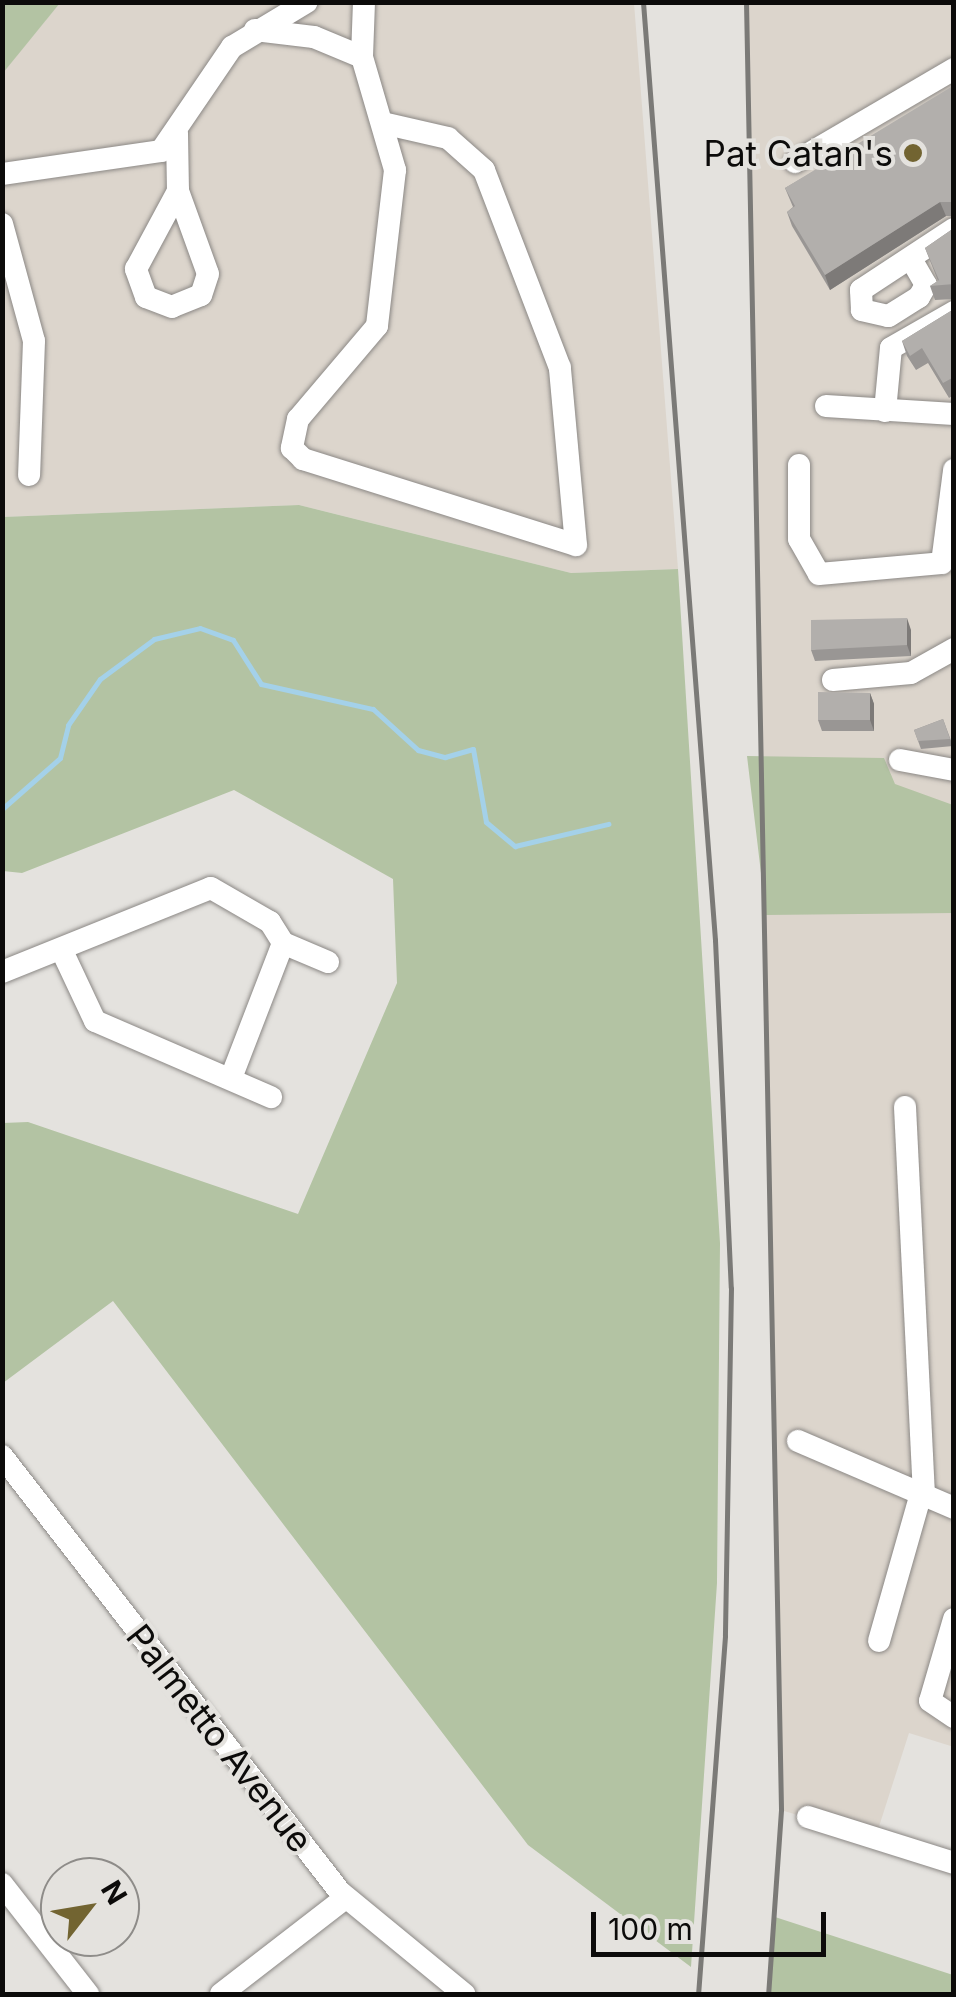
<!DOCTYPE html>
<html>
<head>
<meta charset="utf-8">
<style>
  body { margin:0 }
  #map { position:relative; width:956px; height:1997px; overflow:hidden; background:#e4e2de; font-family:Inter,sans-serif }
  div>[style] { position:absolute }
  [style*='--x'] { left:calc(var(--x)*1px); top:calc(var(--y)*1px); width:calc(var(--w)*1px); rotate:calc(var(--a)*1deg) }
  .built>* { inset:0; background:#dcd5cc }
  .green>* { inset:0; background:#b3c3a3 }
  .stream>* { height:5px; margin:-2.5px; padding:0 2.5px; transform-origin:2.5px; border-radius:2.5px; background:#a4d1e9 }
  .roads { filter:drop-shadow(0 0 2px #8b8885) drop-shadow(0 0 2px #8b8885) }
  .minor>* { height:22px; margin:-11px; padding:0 11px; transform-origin:11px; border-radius:11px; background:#fff }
  .rail>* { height:5px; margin:-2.5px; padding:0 2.5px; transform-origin:2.5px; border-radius:2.5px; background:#7b7a77 }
  .wall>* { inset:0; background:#999694 }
  .shaded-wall>* { inset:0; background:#7d7a78 }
  .building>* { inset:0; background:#b2afac }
  .dots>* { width:28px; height:28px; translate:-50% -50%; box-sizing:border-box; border:5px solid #e4e2de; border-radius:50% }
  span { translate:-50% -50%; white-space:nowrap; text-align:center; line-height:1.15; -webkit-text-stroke:8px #e4e2de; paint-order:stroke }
  .poi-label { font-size:35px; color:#0c0b0a }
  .right { translate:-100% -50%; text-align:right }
  .street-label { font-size:35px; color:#0c0b0a }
  .frame { position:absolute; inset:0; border:5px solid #0c0b0a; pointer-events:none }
  .north { position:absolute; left:40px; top:1857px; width:100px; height:100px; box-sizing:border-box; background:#e4e2de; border:2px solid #8e8c89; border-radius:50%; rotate:59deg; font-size:28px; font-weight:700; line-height:40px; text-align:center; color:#0c0b0a }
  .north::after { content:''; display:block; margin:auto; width:35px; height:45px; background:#726431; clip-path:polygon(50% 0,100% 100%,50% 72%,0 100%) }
  .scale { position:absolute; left:591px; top:1912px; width:235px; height:45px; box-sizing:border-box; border:5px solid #0c0b0a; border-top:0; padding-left:12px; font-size:30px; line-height:35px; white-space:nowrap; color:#0c0b0a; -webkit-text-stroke:8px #e4e2de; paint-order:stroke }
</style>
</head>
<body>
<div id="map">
  <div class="built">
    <i style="clip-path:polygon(60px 3px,634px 3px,678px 569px,571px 573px,299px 505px,3px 517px,2px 73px)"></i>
    <i style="clip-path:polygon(745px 3px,953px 3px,954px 1747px,909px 1733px,875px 1839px,781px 1810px)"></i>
  </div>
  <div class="green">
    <i style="clip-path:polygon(3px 2px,60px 3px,3px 73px,2px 3px)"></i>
    <i style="clip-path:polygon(299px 505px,571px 573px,678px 569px,720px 1243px,717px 1583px,691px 1967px,528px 1845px,113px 1301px,3px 1383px,3px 1123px,28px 1122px,298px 1214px,397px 983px,393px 879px,234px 790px,22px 873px,3px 871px,3px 517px)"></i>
    <i style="clip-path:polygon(747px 756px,884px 758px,895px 784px,953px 805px,953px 913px,766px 915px)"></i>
    <i style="clip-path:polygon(775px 1917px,953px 1975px,953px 1994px,768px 1994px)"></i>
  </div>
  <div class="stream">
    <i style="--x:2;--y:809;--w:77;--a:-41.3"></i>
    <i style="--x:60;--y:758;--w:34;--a:-76"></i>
    <i style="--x:68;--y:725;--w:56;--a:-55.2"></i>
    <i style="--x:100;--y:679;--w:67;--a:-36.5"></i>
    <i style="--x:154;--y:639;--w:47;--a:-13.4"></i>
    <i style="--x:200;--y:628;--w:35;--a:20"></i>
    <i style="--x:233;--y:640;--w:52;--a:57.5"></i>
    <i style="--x:261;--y:684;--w:115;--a:12.6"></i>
    <i style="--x:373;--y:709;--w:61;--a:42.3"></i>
    <i style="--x:418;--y:750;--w:28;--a:15"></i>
    <i style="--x:445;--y:757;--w:29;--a:-16"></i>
    <i style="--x:473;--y:749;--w:74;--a:79.9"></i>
    <i style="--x:486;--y:822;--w:38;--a:40"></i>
    <i style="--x:515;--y:846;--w:96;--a:-13.3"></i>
  </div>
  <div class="roads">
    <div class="minor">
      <i style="--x:364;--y:2;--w:55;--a:92.1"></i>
      <i style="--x:362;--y:57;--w:118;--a:73.7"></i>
      <i style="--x:395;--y:170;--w:157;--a:96.6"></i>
      <i style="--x:377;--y:326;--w:122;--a:130.3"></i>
      <i style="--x:298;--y:419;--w:30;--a:102"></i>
      <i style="--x:292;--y:448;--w:16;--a:45"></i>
      <i style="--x:303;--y:459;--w:286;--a:17.5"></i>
      <i style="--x:576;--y:545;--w:178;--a:-95.2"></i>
      <i style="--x:560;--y:368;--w:212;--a:-111"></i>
      <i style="--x:484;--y:170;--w:48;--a:-138.4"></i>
      <i style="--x:448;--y:138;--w:63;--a:-167.1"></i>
      <i style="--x:255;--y:30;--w:59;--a:6.8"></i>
      <i style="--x:314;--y:37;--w:52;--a:22.6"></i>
      <i style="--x:177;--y:134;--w:57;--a:89"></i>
      <i style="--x:178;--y:191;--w:88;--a:70.1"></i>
      <i style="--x:208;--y:274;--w:22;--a:108"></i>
      <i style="--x:201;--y:295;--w:31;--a:158"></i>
      <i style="--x:172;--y:307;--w:28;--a:-159"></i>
      <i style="--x:146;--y:297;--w:30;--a:-110"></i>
      <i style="--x:136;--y:269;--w:89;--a:-61.7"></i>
      <i style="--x:795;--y:162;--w:184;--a:-30.3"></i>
      <i style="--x:2;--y:174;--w:161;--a:-8.2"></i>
      <i style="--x:161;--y:151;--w:126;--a:-55.7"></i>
      <i style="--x:232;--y:47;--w:87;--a:-31"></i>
      <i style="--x:2;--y:224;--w:121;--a:74.7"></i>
      <i style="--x:34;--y:341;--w:134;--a:92.1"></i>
      <i style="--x:911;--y:259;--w:30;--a:60"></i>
      <i style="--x:926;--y:285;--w:14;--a:120"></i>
      <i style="--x:919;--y:297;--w:36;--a:148"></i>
      <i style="--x:888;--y:316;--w:27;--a:-167"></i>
      <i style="--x:862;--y:310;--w:20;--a:-93"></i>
      <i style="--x:861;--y:290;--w:111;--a:-33.3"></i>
      <i style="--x:826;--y:406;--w:128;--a:3.6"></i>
      <i style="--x:885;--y:411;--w:63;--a:-84.6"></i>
      <i style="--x:891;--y:348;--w:73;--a:-29.7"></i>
      <i style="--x:799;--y:465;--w:74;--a:90"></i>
      <i style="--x:799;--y:539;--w:40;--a:60.3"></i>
      <i style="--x:819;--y:574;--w:123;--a:-5.1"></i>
      <i style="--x:942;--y:563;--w:94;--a:-82.6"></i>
      <i style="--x:833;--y:680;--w:78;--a:-5.1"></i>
      <i style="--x:911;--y:673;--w:49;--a:-29.2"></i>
      <i style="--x:900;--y:760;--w:55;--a:10.5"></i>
      <i style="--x:63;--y:953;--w:75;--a:64.8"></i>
      <i style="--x:95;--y:1021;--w:192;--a:23.4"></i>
      <i style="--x:2;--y:972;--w:225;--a:-21.9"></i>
      <i style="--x:211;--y:888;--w:68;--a:30"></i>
      <i style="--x:270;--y:922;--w:25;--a:58"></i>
      <i style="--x:283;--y:943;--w:49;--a:22.9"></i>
      <i style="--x:231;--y:1078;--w:145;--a:-68.9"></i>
      <i style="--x:905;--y:1107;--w:388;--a:87.2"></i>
      <i style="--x:798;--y:1441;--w:170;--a:23.2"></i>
      <i style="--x:2;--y:1456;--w:552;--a:52.22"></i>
      <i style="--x:340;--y:1892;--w:161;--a:39.4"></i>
      <i style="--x:954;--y:1619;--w:85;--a:106.3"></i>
      <i style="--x:930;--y:1701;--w:29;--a:34"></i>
      <i style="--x:879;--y:1641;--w:153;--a:-74.1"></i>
      <i style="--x:808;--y:1817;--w:153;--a:17.5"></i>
      <i style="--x:2;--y:1884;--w:140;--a:52"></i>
      <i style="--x:221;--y:1994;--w:157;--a:-37.7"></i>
    </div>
  </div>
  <div class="rail">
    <i style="--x:643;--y:2;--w:941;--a:85.61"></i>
    <i style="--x:715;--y:940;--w:348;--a:87.4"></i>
    <i style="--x:731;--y:1288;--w:348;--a:91"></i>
    <i style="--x:725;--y:1636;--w:359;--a:94.3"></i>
    <i style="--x:746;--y:2;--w:1808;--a:88.89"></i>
    <i style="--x:781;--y:1810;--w:184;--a:94"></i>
  </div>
  <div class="wall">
    <i style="clip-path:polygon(954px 91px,954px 216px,946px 216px,830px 290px,792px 226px,787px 212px,793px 207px,785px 188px)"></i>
    <i style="clip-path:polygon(954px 228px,954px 299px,935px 300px,930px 286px,938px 281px,925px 248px)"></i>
    <i style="clip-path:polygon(954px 309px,954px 395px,949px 398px,928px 363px,916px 370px,907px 356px,902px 341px)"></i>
    <i style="clip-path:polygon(911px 630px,911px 656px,815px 661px,811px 650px)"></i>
    <i style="clip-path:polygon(870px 693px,874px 704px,874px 731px,822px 731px,818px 720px)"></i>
    <i style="clip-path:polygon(943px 719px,953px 746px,921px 749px,914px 730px)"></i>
  </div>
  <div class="shaded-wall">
    <i style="clip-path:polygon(940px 202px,946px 216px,830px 290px,825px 275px)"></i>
    <i style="clip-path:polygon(907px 618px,911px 630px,911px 656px,907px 645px)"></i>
    <i style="clip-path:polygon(870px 693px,874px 704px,874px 731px,870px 720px)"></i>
  </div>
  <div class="building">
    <i style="clip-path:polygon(951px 87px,954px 91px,954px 202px,940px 202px,825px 275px,787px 212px,795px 206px,785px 188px)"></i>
    <i style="clip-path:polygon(954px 228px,954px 284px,930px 286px,939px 280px,925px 248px)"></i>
    <i style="clip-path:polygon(954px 309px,954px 377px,943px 383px,922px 348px,910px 356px,902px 341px)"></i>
    <i style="clip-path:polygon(907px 618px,907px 645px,811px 650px,811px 620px)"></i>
    <i style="clip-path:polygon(818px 692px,870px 693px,870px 720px,818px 720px)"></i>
    <i style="clip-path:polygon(943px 719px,950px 739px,918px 741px,914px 730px)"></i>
  </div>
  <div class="dots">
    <i style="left:913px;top:153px;background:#726431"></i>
  </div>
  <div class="poi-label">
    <span class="right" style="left:893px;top:153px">Pat Catan's</span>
  </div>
  <div class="street-label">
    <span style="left:220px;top:1738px;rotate:52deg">Palmetto Avenue</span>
  </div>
  <div class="frame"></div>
  <div class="north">N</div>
  <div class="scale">100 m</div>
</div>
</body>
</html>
